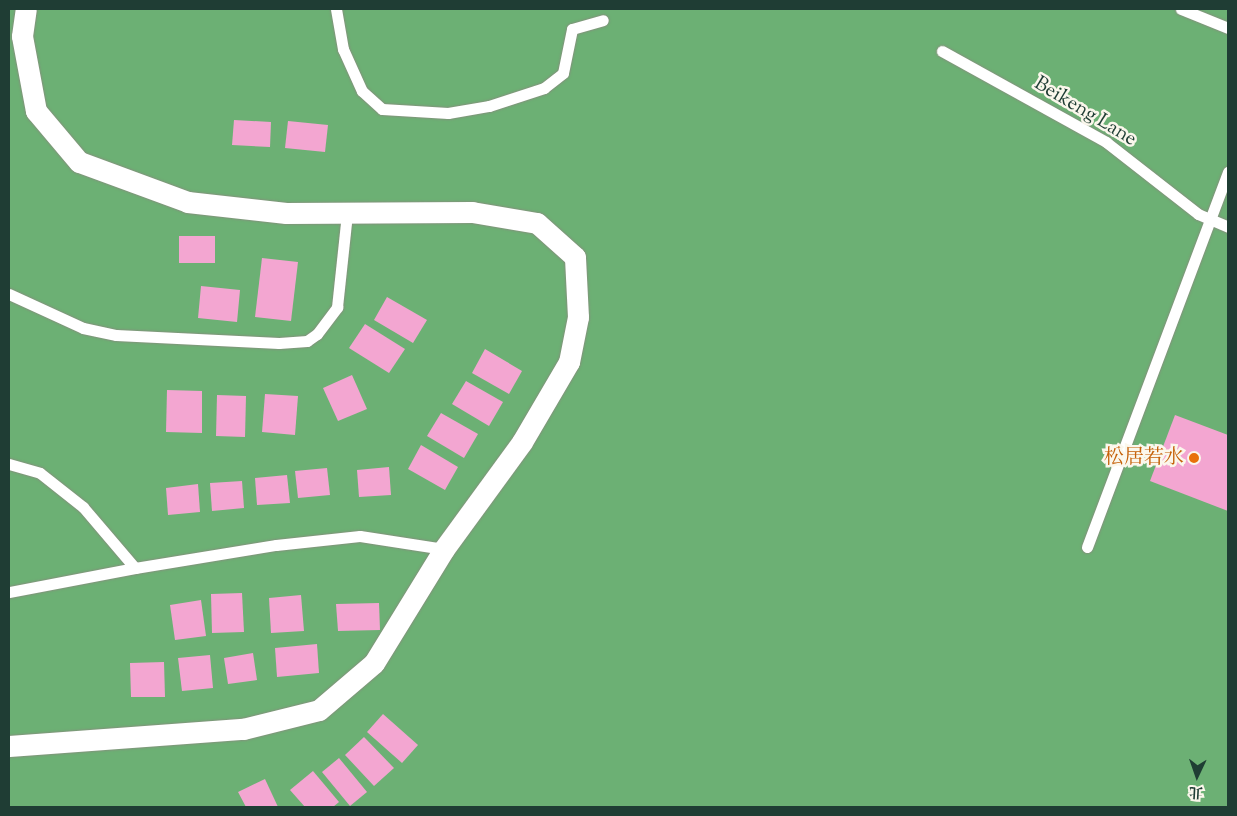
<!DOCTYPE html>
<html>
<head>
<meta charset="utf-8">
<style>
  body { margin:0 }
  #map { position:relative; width:1237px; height:816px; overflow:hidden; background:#eae4c5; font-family:"Sorts Mill Goudy","Noto Serif TC",serif }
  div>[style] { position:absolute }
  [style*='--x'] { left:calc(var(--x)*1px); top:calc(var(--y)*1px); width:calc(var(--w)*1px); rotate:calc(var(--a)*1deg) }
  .forest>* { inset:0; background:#6cb074 }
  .building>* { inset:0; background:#f3a6d1 }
  .roads { filter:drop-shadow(0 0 1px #84907c) drop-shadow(0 0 1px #84907c) }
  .lane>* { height:11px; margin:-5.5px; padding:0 5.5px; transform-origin:5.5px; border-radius:5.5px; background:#fff }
  .street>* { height:21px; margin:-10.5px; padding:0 10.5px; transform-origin:10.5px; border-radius:10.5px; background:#fff }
  .dots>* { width:14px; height:14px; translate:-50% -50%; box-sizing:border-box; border:2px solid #fbf7ec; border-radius:50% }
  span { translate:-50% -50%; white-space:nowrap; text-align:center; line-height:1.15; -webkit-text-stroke:5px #fbf7ec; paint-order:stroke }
  .street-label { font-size:20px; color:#1f3d34 }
  .food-label { font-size:20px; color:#c56008 }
  .right { translate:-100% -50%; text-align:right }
  .frame { position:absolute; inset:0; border:10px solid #1f3d34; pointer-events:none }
  .north { position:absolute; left:1172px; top:751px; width:50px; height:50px; -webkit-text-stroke:4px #fbf7ec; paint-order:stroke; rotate:183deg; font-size:14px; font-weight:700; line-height:20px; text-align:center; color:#1f3d34 }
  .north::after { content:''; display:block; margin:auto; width:18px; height:22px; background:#1f3d34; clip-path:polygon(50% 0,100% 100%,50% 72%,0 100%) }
</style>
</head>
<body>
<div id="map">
  <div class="forest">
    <i style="clip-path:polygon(9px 9px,1228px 9px,1228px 807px,9px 807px)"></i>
  </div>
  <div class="building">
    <i style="clip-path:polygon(234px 120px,271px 122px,270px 147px,232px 145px)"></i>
    <i style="clip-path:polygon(288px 121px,328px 125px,325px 152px,285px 148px)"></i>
    <i style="clip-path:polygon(179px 236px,215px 236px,215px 263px,179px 263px)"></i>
    <i style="clip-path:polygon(262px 258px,298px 262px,291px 321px,255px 317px)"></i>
    <i style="clip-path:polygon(201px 286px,240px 290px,237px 322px,198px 318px)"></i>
    <i style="clip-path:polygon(387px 297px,427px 320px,413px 343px,374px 320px)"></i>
    <i style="clip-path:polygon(365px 324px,405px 349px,389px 373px,349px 348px)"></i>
    <i style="clip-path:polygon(485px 349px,522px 371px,509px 394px,472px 373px)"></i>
    <i style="clip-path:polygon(352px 375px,367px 409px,338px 421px,323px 388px)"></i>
    <i style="clip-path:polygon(466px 381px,503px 402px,489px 426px,452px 404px)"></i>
    <i style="clip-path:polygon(167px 390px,202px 391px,202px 433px,166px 432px)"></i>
    <i style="clip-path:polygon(265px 394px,298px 396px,295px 435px,262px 432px)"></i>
    <i style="clip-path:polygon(217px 395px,246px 396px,245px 437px,216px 436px)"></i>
    <i style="clip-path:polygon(441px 413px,478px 434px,464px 458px,427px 436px)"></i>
    <i style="clip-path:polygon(1175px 415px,1228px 435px,1228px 511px,1150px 481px)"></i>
    <i style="clip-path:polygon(421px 445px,458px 467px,445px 490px,408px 469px)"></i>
    <i style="clip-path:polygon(389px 467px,391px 495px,359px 497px,357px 470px)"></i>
    <i style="clip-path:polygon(327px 468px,330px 495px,298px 498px,295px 471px)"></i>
    <i style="clip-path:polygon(287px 475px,290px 503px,257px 505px,255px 478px)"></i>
    <i style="clip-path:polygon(242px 481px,244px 508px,212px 511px,210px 483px)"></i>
    <i style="clip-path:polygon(198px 484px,200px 512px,168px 515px,166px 488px)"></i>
    <i style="clip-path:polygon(242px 593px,244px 632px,212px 633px,211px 594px)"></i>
    <i style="clip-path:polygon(301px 595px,304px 631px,271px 633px,269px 598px)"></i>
    <i style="clip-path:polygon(201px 600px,206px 636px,175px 640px,170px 605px)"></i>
    <i style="clip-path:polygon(379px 603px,380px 630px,338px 631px,336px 604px)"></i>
    <i style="clip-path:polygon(317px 644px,319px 673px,277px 677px,275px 648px)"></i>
    <i style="clip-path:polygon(253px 653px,257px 680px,228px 684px,224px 658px)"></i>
    <i style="clip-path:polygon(210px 655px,213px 688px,182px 691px,178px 658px)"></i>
    <i style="clip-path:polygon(164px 662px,165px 697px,131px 697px,130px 663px)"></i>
    <i style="clip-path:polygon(383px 714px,418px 745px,402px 763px,367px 732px)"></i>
    <i style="clip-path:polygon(364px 737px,394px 768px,374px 786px,345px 755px)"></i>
    <i style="clip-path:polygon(339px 758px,367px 792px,350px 806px,322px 772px)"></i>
    <i style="clip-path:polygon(313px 771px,339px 802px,333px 807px,305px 807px,290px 790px)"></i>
    <i style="clip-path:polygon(265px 779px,278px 807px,246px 807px,238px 792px)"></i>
  </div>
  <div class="roads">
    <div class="lane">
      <i style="--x:336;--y:9;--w:41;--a:80.1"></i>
      <i style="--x:343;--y:49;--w:46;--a:65.7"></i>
      <i style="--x:362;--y:91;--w:27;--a:42"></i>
      <i style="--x:382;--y:109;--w:66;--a:3.5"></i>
      <i style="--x:448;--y:113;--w:42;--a:-9.7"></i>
      <i style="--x:489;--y:106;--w:58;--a:-18.1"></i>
      <i style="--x:544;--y:88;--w:24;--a:-38"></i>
      <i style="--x:563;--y:73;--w:45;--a:-78.4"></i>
      <i style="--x:572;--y:29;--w:32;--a:-16"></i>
      <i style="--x:1181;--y:9;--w:51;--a:22"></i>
      <i style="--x:942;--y:51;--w:188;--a:29"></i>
      <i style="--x:1106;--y:142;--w:117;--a:38"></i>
      <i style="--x:1198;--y:214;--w:33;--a:23"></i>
      <i style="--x:9;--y:294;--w:81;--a:24.7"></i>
      <i style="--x:83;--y:328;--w:34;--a:12"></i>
      <i style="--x:116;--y:335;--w:163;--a:2.8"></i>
      <i style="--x:279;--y:343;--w:28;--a:-4"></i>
      <i style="--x:307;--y:341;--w:12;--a:-35"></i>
      <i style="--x:317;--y:334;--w:34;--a:-53"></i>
      <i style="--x:337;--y:307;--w:95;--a:-83.9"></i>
      <i style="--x:9;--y:464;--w:32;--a:16"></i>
      <i style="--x:40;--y:473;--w:55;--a:38.3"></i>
      <i style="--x:83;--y:507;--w:80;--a:49.6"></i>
      <i style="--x:135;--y:568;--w:143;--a:-9.3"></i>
      <i style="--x:276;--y:545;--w:84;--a:-6.1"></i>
      <i style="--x:360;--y:536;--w:85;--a:8.8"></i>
      <i style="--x:1087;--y:547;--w:401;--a:-69.4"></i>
      <i style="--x:9;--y:592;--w:128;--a:-10.8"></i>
    </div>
    <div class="street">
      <i style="--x:9;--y:746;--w:235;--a:-4.2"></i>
      <i style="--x:243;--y:729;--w:78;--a:-14"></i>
      <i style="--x:319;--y:710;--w:72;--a:-40.5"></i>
      <i style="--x:374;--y:663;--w:134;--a:-58.4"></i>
      <i style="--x:444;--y:549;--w:132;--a:-53.9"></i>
      <i style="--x:522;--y:442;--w:93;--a:-59.6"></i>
      <i style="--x:569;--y:362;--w:46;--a:-78.7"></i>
      <i style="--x:578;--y:317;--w:60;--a:-92.9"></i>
      <i style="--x:575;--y:257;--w:51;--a:-138.2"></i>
      <i style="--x:537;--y:223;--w:66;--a:-170.4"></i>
      <i style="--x:472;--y:212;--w:186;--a:179.7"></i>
      <i style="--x:286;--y:213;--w:99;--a:-173.6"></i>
      <i style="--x:188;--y:202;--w:116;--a:-159.8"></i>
      <i style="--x:79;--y:162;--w:67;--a:-130.1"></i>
      <i style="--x:36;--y:111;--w:76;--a:-100.6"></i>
      <i style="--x:22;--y:36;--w:27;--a:-82"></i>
    </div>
  </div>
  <div class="dots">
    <i style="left:1194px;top:458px;background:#e8710a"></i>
  </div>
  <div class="street-label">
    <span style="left:1085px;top:112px;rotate:31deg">Beikeng Lane</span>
  </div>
  <div class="food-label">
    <span class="right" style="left:1184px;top:458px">松居若水</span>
  </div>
  <div class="frame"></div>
  <div class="north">北</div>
</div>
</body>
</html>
